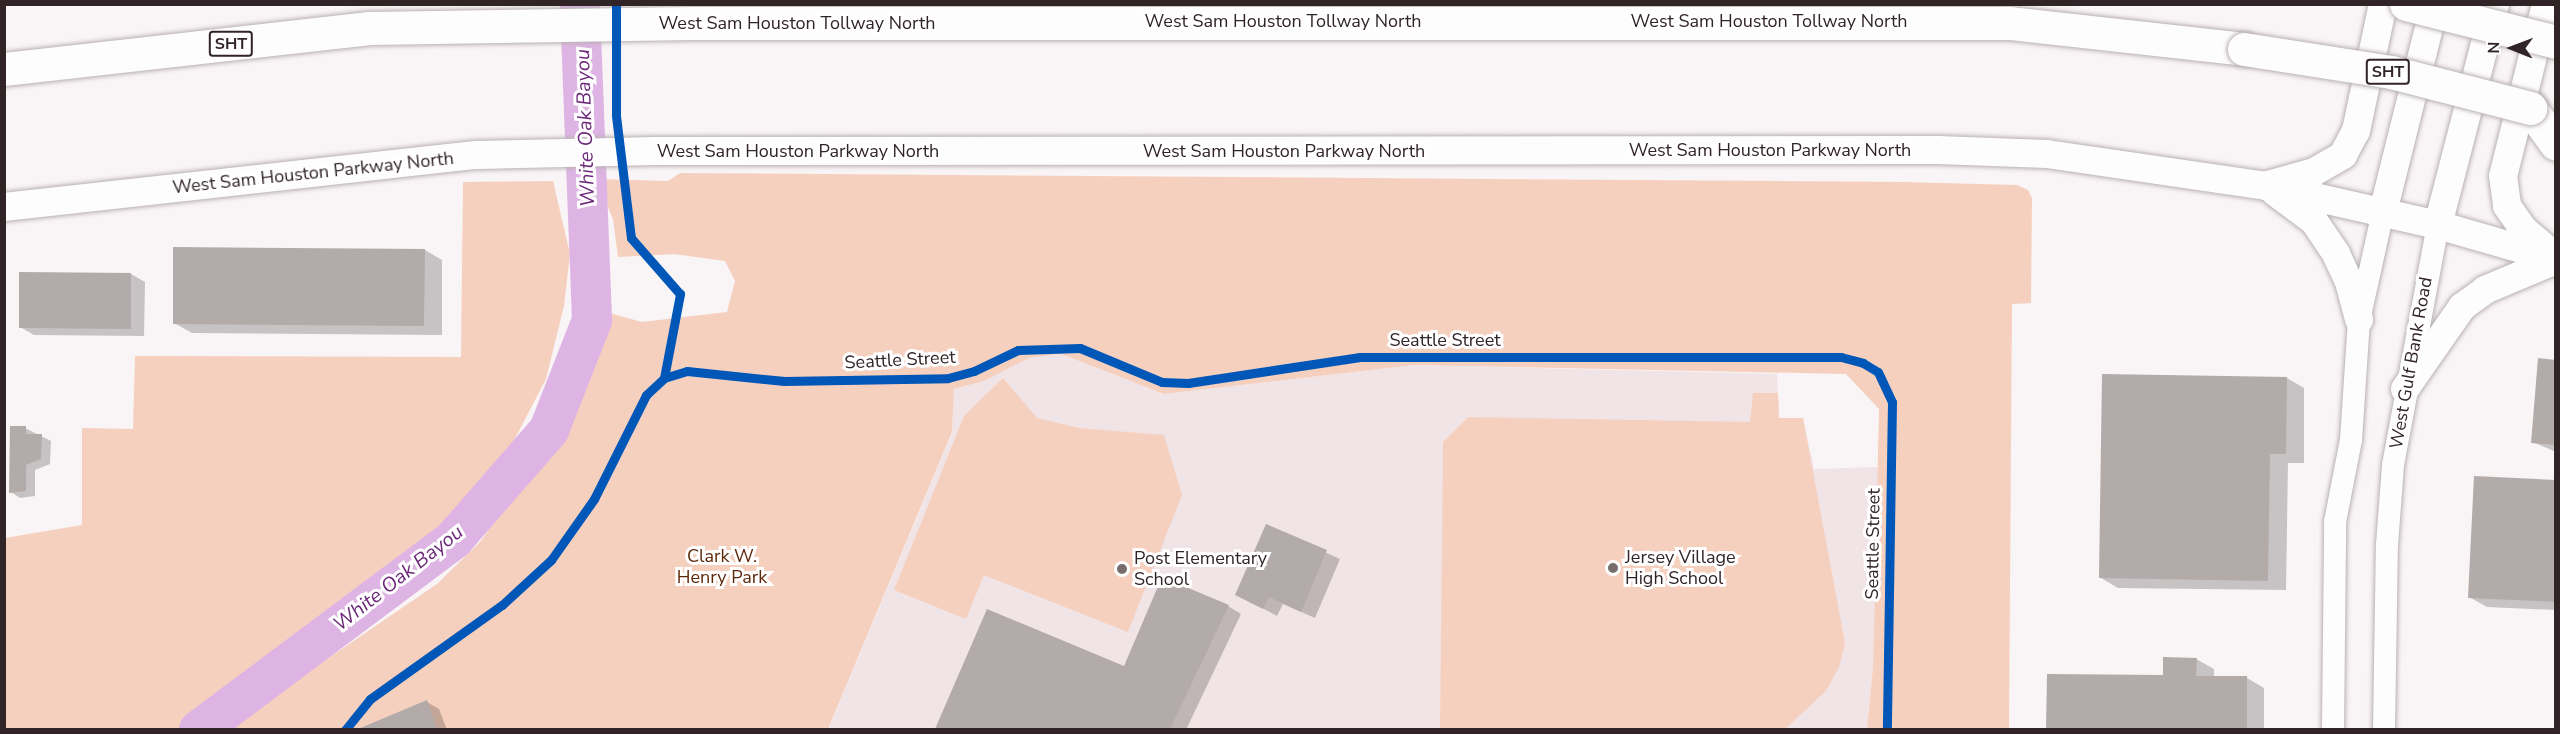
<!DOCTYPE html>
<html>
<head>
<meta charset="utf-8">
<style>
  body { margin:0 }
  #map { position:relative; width:2560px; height:734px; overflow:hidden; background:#f9f4f5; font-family:"Nunito Sans",sans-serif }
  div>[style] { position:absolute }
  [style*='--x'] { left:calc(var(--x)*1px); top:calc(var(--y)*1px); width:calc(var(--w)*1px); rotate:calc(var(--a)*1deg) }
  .built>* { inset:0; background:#f1e4e7 }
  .green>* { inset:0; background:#f6d0bf }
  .shadow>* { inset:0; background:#0003 }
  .river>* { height:40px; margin:-20px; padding:0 20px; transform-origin:20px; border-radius:20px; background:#deb4e4 }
  .building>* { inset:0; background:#b3aaaa }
  .roads { filter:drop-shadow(0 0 2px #b9b1b2) drop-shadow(0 0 2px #b9b1b2) }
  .minor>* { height:22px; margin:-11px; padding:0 11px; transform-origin:11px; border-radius:11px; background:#fefdfe }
  .major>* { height:28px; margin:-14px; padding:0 14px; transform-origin:14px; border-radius:14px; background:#fefdfe }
  .highway>* { height:33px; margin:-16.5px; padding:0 16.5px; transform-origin:16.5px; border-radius:16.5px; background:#fefdfe }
  .bridges { filter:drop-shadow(0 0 2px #b9b1b2) drop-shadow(0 0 2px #b9b1b2) }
  .highway-bridge>* { height:33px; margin:-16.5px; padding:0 16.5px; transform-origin:16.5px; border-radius:16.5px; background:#fefdfe }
  .cycleway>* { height:9px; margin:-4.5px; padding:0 4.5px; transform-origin:4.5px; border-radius:4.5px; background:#0057b8 }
  .dots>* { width:16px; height:16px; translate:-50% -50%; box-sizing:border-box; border:3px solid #fff; border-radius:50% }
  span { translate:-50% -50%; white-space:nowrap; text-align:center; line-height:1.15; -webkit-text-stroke:6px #fff; paint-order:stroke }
  .shield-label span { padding:2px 4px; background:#fff; border:2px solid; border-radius:4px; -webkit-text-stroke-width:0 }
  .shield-label { font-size:16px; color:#312427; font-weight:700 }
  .street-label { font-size:18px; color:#312427 }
  .park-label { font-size:18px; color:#5d2809 }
  .poi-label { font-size:18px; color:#312427 }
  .left { translate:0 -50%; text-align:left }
  .water-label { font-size:20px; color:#6c2879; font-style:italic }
  .frame { position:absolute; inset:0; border:6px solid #312427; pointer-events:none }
  .north { position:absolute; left:2482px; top:18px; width:60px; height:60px; -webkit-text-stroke:4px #fff; paint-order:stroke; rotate:271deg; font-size:16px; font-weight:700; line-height:24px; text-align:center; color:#312427 }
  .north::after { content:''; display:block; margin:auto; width:21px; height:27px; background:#312427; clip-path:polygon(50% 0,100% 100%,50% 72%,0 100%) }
</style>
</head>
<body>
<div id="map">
  <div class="built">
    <i style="clip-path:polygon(1061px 354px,1164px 394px,1414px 365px,1777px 374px,1779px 418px,1803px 418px,1814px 469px,1878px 467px,1873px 667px,1867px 729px,828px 730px,952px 433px,954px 389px,984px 381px,1029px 358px)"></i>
  </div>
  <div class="green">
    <i style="clip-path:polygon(680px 173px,1903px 182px,2017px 185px,2028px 190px,2032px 198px,2031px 303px,2012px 304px,2009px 729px,1867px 729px,1873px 667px,1879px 409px,1846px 374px,1414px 365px,1164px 394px,1061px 354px,1029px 358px,984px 381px,954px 389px,952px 432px,828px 729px,223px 730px,437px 584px,480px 542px,562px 428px,598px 310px,642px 322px,727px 312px,735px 281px,725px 261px,674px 254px,618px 257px,613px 219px,596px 179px,668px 181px)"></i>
    <i style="clip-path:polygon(553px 181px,570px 254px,564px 306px,546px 379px,507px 454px,447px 530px,386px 585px,180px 729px,5px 729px,5px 538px,82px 525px,82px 428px,133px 429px,135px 356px,461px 357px,463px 182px)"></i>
    <i style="clip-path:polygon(1003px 378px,1037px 418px,1079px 428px,1164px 435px,1182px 495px,1128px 632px,984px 575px,966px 619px,894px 590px,964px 416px)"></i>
    <i style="clip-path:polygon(1753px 393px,1778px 393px,1779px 418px,1803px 418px,1845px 643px,1839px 667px,1826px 691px,1785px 729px,1440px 729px,1443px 442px,1468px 417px,1750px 422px)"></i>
  </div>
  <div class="shadow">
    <i style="clip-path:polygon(425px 250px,442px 260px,442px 335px,192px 333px,174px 323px)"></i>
    <i style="clip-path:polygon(20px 273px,131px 274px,145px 282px,144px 336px,34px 335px,20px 327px)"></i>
    <i style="clip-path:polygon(2556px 362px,2556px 452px,2533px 442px)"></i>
    <i style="clip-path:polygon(2287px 378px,2304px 388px,2304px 463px,2288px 463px,2286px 590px,2118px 588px,2101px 578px)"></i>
    <i style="clip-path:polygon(25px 428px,51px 441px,50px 464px,35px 470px,35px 496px,20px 498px,11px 492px)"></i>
    <i style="clip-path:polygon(2556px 482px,2556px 610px,2487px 607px,2469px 597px)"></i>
    <i style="clip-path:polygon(1267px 526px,1340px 559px,1315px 618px,1283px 604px,1277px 616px,1251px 602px)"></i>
    <i style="clip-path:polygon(1228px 606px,1241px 614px,1186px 730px,937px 730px,988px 611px,1124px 668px)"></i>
    <i style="clip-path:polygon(2196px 659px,2214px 669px,2214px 677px,2247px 678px,2264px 688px,2264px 730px,2048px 730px,2048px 675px,2164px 676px)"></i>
    <i style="clip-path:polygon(427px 702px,439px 709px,447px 730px,376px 730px,375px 724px)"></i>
  </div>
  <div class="river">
    <i style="--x:199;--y:730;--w:319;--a:-36.8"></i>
    <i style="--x:454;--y:539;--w:145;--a:-48.9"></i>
    <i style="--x:549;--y:430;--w:118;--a:-68.6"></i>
    <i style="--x:592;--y:320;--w:316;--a:-92.2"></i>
  </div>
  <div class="building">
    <i style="clip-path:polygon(173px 247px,425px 249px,424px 326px,173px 324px)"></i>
    <i style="clip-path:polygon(19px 272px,131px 273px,131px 329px,19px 328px)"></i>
    <i style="clip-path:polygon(2538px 358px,2556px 360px,2556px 445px,2531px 443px)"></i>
    <i style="clip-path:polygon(2102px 374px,2287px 377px,2286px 454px,2270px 454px,2268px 581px,2099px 578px)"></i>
    <i style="clip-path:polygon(10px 426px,26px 426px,26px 434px,42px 434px,41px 459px,26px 465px,26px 491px,9px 493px)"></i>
    <i style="clip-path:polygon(2474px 476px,2556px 480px,2556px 602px,2468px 598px)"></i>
    <i style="clip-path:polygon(1266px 524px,1327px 550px,1301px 612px,1269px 597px,1263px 609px,1235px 595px)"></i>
    <i style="clip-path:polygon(1162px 577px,1229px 605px,1170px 729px,935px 729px,987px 609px,1124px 666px)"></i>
    <i style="clip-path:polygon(2163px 657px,2197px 658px,2196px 676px,2247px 676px,2247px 729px,2046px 729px,2047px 674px,2163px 675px)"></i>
    <i style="clip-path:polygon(427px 700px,437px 729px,358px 729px)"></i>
  </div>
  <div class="roads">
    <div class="minor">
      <i style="--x:2333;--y:730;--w:208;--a:-89.4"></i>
      <i style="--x:2335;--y:522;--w:84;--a:-79"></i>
      <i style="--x:2351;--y:440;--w:120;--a:-86.2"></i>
      <i style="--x:2359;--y:320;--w:111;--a:-77.5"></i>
      <i style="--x:2384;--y:730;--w:185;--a:-89.1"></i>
      <i style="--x:2387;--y:545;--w:80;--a:-85.7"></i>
      <i style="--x:2393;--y:465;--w:244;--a:-79.4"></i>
    </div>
    <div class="major">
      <i style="--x:2546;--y:4;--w:177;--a:104"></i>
      <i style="--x:2503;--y:176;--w:30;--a:82"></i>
      <i style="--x:2507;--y:206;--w:29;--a:55"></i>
      <i style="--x:2524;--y:230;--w:34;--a:40"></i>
      <i style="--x:2268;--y:185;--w:48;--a:-15.8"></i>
      <i style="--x:2314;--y:172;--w:34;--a:-30"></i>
      <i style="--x:2343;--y:155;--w:27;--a:-62"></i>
      <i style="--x:2356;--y:131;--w:130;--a:-78"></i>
      <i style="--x:2275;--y:192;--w:49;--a:36.6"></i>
      <i style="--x:2314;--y:221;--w:40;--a:56"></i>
      <i style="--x:2336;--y:254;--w:31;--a:65"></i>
      <i style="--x:2349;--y:282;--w:39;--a:75"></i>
      <i style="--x:4;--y:207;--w:477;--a:-6.3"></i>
      <i style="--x:478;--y:155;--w:178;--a:-1.3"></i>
      <i style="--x:656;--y:151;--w:1282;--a:-0.04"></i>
      <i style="--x:1938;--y:150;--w:109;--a:2.1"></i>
      <i style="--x:2047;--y:154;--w:221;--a:8.3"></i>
      <i style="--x:2266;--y:186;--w:176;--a:12.8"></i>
      <i style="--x:2438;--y:225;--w:123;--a:16.1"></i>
      <i style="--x:2383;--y:212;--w:214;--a:-76"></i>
      <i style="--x:2438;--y:225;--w:228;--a:-75.5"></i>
      <i style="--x:2405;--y:389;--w:100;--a:-55.2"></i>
      <i style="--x:2462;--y:307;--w:29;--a:-36"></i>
      <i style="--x:2485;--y:290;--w:77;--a:-22.9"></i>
    </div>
    <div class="highway">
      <i style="--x:4;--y:69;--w:367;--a:-6.4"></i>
      <i style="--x:369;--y:28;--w:322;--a:-0.9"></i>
      <i style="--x:691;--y:23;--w:1318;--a:0"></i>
      <i style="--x:2009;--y:23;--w:236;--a:6.3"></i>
      <i style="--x:2530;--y:108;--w:44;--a:54.2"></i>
    </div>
  </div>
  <div class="bridges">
    <div class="highway-bridge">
      <i style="--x:2406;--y:4;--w:155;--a:14.2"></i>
      <i style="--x:2244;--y:49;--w:149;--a:8.9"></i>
      <i style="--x:2391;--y:72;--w:144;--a:14.5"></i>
    </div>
  </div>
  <div class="cycleway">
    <i style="--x:664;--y:378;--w:24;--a:-17"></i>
    <i style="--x:687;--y:371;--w:98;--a:5.9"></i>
    <i style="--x:784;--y:381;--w:164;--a:-1"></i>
    <i style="--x:948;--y:378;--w:27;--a:-15"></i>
    <i style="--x:974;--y:371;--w:49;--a:-25.5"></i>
    <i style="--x:1018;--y:350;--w:62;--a:-1.8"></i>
    <i style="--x:1080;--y:348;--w:89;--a:22.5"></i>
    <i style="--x:1162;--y:382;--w:26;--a:2"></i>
    <i style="--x:1188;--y:383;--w:174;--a:-8.6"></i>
    <i style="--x:1360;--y:357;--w:481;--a:0"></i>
    <i style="--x:1841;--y:357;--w:23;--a:15"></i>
    <i style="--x:1863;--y:363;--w:17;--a:31"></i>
    <i style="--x:1878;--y:372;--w:33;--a:65"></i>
    <i style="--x:1892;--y:402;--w:328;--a:90.9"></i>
    <i style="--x:345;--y:730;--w:40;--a:-51"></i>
    <i style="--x:370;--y:699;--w:162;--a:-35.5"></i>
    <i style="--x:502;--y:605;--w:67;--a:-42.6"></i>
    <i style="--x:551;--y:560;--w:75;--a:-54.8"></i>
    <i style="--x:594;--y:499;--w:116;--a:-63.4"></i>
    <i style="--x:646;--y:395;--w:25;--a:-43"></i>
    <i style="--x:664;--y:378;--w:86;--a:-79.2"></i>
    <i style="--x:680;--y:294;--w:74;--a:-131.2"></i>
    <i style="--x:631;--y:238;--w:124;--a:-97"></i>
    <i style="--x:616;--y:115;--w:111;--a:-90"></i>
  </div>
  <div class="dots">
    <i style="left:1613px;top:568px;background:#776d6f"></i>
    <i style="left:1122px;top:569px;background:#776d6f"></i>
  </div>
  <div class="shield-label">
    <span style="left:231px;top:44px">SHT</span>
    <span style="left:2388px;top:72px">SHT</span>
  </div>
  <div class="street-label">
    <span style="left:1283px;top:21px">West Sam Houston Tollway North</span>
    <span style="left:1769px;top:21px">West Sam Houston Tollway North</span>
    <span style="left:797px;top:23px">West Sam Houston Tollway North</span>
    <span style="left:1770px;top:150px">West Sam Houston Parkway North</span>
    <span style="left:798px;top:151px">West Sam Houston Parkway North</span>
    <span style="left:1284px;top:151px">West Sam Houston Parkway North</span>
    <span style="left:313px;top:173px;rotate:-6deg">West Sam Houston Parkway North</span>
    <span style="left:1445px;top:340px">Seattle Street</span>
    <span style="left:900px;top:360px;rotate:-3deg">Seattle Street</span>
    <span style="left:2411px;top:363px;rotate:-80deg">West Gulf Bank Road</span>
    <span style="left:1873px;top:544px;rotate:-89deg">Seattle Street</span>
  </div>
  <div class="park-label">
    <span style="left:722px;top:567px">Clark W.<br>Henry Park</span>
  </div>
  <div class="poi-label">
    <span class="left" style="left:1625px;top:568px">Jersey Village<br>High School</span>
    <span class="left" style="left:1134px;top:569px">Post Elementary<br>School</span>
  </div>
  <div class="water-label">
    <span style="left:585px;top:128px;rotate:-92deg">White Oak Bayou</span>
    <span style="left:398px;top:578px;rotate:-38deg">White Oak Bayou</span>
  </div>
  <div class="frame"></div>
  <div class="north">N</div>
</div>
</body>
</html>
